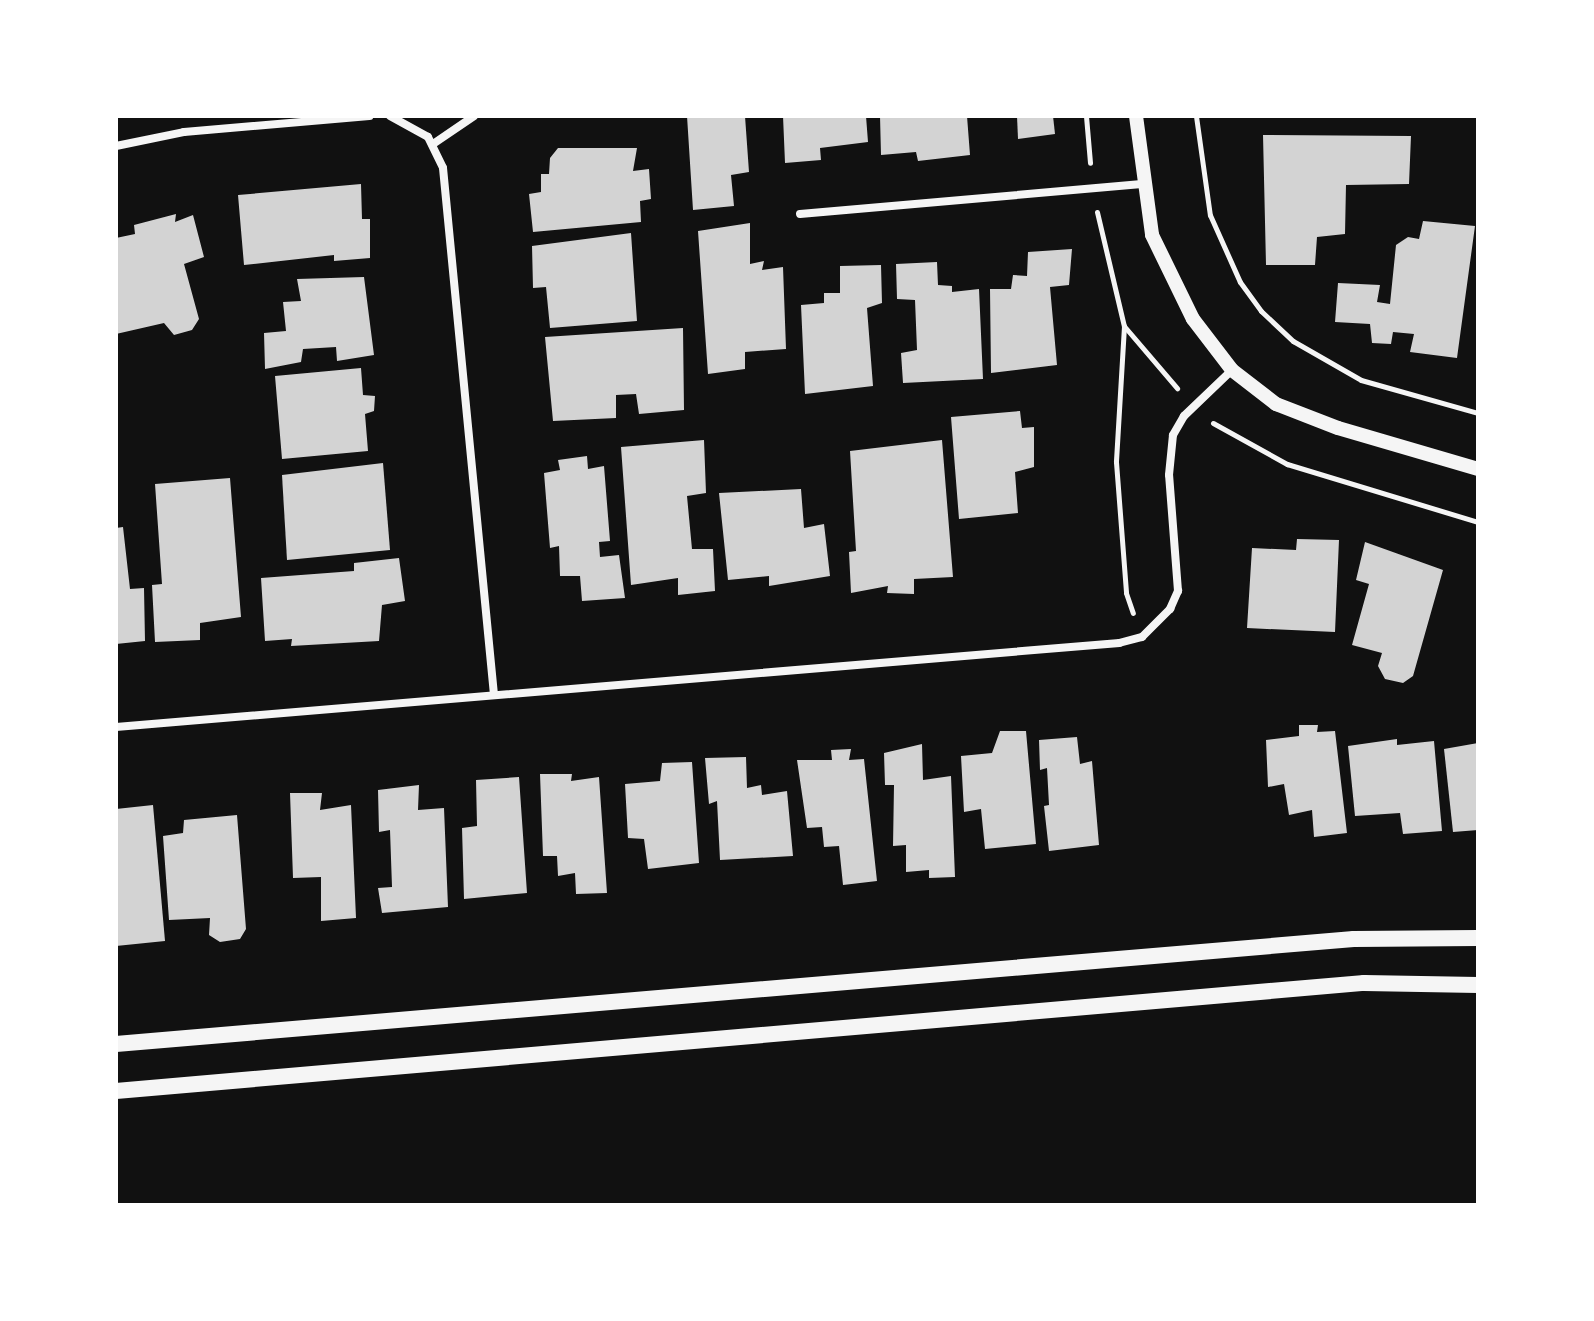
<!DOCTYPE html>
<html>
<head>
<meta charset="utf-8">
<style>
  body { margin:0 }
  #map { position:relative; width:1594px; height:1321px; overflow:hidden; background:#111; font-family:"Fira Sans",sans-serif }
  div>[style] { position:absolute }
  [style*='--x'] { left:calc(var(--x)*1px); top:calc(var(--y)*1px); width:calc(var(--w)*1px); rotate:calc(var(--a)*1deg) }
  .building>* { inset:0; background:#d3d3d3 }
  .path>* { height:5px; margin:-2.5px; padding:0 2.5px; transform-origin:2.5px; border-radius:2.5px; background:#f5f5f5 }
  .minor>* { height:8px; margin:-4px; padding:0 4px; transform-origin:4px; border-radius:4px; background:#f5f5f5 }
  .tertiary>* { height:14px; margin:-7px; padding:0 7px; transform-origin:7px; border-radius:7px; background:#f5f5f5 }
  .secondary>* { height:16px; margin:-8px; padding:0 8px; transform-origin:8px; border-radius:8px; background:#f5f5f5 }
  span { translate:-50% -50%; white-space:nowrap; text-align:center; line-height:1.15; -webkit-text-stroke:7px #fff; paint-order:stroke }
  .frame { position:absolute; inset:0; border:118px solid #fff; pointer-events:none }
</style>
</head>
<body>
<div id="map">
  <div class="building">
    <i style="clip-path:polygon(687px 116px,745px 116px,749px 172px,731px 175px,734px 206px,693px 210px)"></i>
    <i style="clip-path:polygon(783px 116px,866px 116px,868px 142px,820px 148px,821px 160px,785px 163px)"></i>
    <i style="clip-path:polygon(880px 116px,967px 116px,970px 155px,918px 161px,916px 152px,881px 155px)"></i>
    <i style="clip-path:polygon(1017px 116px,1053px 116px,1055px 134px,1018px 139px)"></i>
    <i style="clip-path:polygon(1263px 135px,1411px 136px,1409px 184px,1346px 185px,1345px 234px,1317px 237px,1315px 265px,1266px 265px)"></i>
    <i style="clip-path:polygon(558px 148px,637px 148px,633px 171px,649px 169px,651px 199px,640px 201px,641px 222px,533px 232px,529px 194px,541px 192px,541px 174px,549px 174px,550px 158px)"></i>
    <i style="clip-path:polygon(361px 184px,362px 219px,370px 219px,370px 258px,334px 261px,334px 255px,244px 265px,238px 195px)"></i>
    <i style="clip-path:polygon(176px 214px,175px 222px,193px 215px,204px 257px,184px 264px,199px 319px,192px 330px,174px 335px,164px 323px,116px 334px,116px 238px,135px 234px,134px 225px)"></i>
    <i style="clip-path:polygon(1423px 221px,1475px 226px,1457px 358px,1410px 352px,1414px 334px,1393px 332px,1391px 344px,1372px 343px,1370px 324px,1335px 322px,1338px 283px,1380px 285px,1377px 302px,1390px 304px,1396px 245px,1408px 237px,1419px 239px)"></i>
    <i style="clip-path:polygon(750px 223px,750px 264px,764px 261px,762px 270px,783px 267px,786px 349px,745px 352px,745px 369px,708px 374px,698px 231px)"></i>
    <i style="clip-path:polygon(631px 233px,637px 321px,550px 328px,546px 287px,533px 288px,532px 246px)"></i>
    <i style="clip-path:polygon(1072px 249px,1069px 285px,1050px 287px,1057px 365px,991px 373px,990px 289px,1011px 289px,1013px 275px,1027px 276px,1028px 252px)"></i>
    <i style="clip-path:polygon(937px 262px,938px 285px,952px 286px,952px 292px,979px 289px,983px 379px,903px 383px,901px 353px,917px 350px,915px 300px,897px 299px,896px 264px)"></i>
    <i style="clip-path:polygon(881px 265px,882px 303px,867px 308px,873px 386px,805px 394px,801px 305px,824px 303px,824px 293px,840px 293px,840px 266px)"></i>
    <i style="clip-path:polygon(364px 277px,374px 355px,337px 361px,336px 347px,303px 349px,301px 362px,265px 369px,264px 333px,286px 331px,283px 302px,301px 301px,297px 279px)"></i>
    <i style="clip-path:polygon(683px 328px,684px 410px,639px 414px,636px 394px,616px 395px,616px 418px,553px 421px,545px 337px)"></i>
    <i style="clip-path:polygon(361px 368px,363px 395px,375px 396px,374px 411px,365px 414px,368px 451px,282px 459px,275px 376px)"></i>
    <i style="clip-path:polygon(1020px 411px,1022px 428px,1034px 427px,1034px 467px,1015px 472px,1018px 513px,959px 519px,951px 417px)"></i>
    <i style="clip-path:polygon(704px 440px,706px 493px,687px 496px,692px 549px,713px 549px,715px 591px,678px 595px,678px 578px,631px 585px,621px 447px)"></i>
    <i style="clip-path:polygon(942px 440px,953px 577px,914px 579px,914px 594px,887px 593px,888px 586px,851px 593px,849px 552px,856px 551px,850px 451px)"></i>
    <i style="clip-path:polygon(587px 456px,588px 469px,604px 466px,610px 541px,599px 542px,600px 557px,619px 555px,625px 598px,582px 601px,580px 576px,560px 576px,559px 546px,550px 548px,544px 473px,560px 470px,558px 460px)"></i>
    <i style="clip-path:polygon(383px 463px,390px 550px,287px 560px,282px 475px)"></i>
    <i style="clip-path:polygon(230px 478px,241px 617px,200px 623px,200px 640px,155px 642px,152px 585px,162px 584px,155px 484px)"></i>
    <i style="clip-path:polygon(801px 489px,804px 528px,824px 524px,830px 576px,769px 586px,769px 576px,728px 580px,719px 493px)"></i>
    <i style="clip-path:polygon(123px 527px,130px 589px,144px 588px,145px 641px,116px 644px,116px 528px)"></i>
    <i style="clip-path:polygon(1297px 539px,1339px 540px,1335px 632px,1247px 628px,1252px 548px,1296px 550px)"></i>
    <i style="clip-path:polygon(1365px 542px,1443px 570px,1413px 676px,1403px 683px,1385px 679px,1378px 666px,1382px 653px,1352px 645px,1369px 584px,1356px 580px)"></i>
    <i style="clip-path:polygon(399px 558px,405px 601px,382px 605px,379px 641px,291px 646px,292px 639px,265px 641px,261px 578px,354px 571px,354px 563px)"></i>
    <i style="clip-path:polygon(1299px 725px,1318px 725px,1317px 732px,1335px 731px,1347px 833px,1314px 837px,1312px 810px,1289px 815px,1284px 784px,1268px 787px,1266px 740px,1299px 736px)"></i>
    <i style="clip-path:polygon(1000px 731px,1026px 731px,1036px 844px,985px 849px,981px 809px,964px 812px,961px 756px,992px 753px)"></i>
    <i style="clip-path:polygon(1077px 737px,1080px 764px,1092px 761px,1099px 845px,1049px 851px,1044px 806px,1049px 805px,1047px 768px,1040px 770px,1039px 740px)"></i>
    <i style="clip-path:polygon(1397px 739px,1397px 745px,1434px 741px,1442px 831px,1403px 834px,1400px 813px,1355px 816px,1348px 746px)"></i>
    <i style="clip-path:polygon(1478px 743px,1478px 830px,1453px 832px,1444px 749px)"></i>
    <i style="clip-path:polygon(922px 744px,923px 780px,951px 776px,955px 877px,929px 878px,929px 870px,906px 872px,906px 845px,893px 846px,894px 785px,885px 785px,884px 753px)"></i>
    <i style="clip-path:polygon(851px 749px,849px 760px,864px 759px,877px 881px,843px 885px,839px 846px,824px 847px,822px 827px,807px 828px,797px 760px,832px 760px,831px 750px)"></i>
    <i style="clip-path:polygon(746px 757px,747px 788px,761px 785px,762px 795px,787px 791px,793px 856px,720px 860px,717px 801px,709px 804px,705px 758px)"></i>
    <i style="clip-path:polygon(692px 762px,699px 863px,648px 869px,644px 839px,628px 838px,625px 784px,660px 781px,662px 763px)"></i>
    <i style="clip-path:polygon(540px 774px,572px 774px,571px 781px,599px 777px,607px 893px,576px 894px,575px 873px,558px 876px,557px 856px,543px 856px)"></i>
    <i style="clip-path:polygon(519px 777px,527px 893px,464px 899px,462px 828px,477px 826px,476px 780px)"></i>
    <i style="clip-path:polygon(419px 785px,418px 810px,444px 808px,448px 907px,382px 913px,378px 888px,392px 887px,390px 830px,379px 832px,378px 790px)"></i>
    <i style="clip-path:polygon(290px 793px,322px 793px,320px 810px,351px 805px,356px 918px,321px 921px,321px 877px,293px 878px)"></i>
    <i style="clip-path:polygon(153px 805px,165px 941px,116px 946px,116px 809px)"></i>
    <i style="clip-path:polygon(237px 815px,246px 929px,240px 939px,220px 942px,209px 935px,210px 918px,169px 920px,163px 836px,183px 833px,184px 820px)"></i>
  </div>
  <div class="path">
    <i style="--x:1086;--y:116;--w:47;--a:85.1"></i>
    <i style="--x:1196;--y:116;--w:100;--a:82"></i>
    <i style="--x:1210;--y:215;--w:73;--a:65.9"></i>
    <i style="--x:1240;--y:282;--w:36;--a:54"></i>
    <i style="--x:1261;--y:311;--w:44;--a:43.2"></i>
    <i style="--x:1293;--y:341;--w:78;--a:29.8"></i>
    <i style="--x:1361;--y:380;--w:122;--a:15.8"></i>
    <i style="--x:1097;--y:212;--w:117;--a:76.7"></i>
    <i style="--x:1124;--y:326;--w:136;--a:93.4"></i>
    <i style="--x:1116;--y:462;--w:131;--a:85.6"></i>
    <i style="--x:1126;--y:593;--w:21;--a:71"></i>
    <i style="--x:1124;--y:326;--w:82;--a:49.5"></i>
    <i style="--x:1213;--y:423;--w:85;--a:29"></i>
    <i style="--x:1287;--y:464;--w:200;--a:16.9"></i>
  </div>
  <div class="minor">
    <i style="--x:390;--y:116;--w:43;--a:28.9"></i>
    <i style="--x:428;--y:137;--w:34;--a:64"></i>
    <i style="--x:443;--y:168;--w:529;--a:84.47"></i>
    <i style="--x:433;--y:144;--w:50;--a:-34.3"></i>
    <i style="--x:116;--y:146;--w:69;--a:-11.6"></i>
    <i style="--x:184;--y:132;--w:186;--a:-4.9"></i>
    <i style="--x:800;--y:214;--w:343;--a:-5"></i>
    <i style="--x:116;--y:727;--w:1007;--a:-4.79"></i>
    <i style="--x:1119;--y:643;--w:24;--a:-15"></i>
    <i style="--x:1142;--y:637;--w:40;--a:-45"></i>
    <i style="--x:1170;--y:609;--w:20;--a:-66"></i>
    <i style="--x:1178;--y:591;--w:116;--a:-94.4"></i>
    <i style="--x:1169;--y:475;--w:40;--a:-84.3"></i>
    <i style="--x:1173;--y:435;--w:22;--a:-60"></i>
    <i style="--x:1184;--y:416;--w:66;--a:-43.8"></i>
  </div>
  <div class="tertiary">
    <i style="--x:1136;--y:116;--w:120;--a:82.3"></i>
    <i style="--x:1152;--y:235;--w:93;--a:64"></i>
    <i style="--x:1193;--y:319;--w:64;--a:52.6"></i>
    <i style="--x:1232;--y:370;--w:56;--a:37.7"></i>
    <i style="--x:1276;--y:404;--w:66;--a:21.2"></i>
    <i style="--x:1338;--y:428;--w:146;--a:16.3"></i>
  </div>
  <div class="secondary">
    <i style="--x:116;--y:1044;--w:1242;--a:-4.85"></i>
    <i style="--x:1354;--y:939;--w:124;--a:-0.5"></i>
    <i style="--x:116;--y:1091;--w:1253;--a:-4.95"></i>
    <i style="--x:1364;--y:983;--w:114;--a:1"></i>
  </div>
  <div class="frame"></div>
</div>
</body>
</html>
